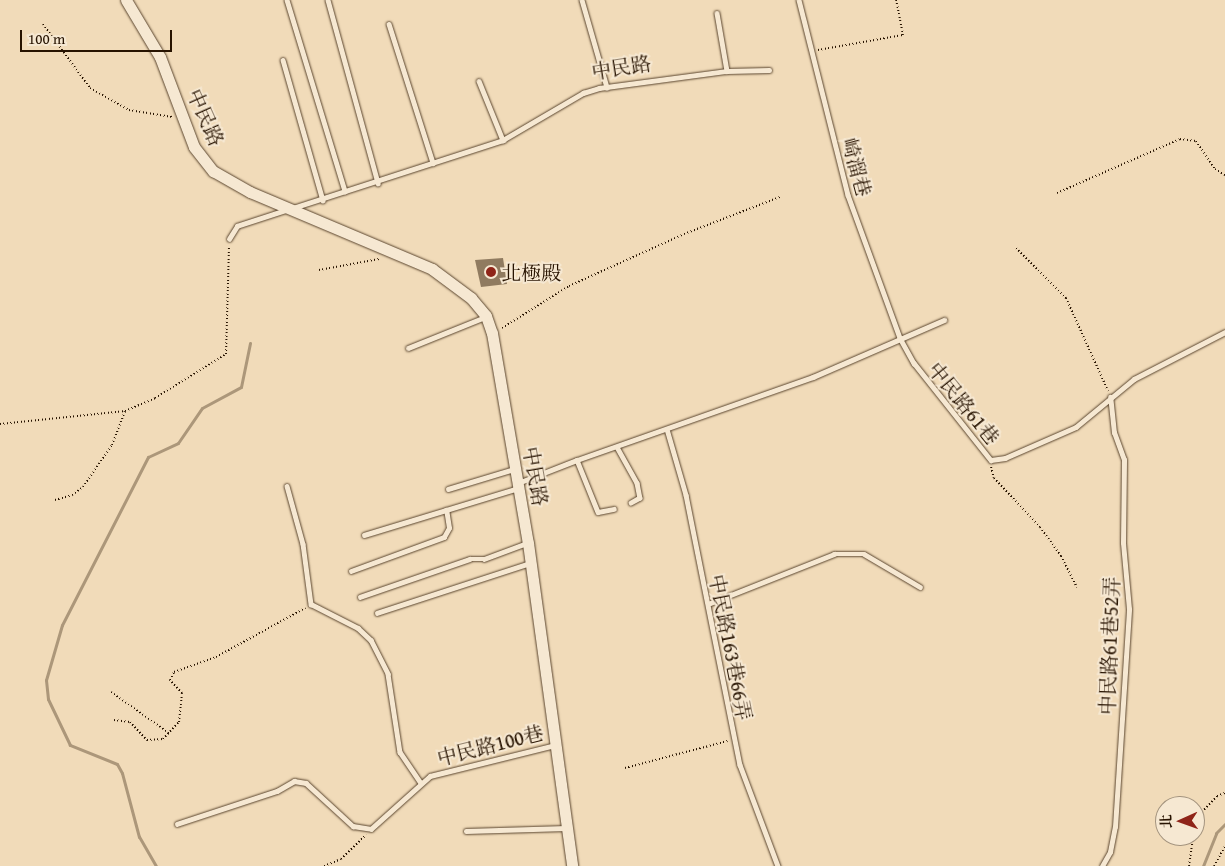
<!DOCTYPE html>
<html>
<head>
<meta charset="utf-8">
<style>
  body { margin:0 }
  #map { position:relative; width:1225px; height:866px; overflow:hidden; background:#f1dbb9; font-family:"Gentium Book Plus","Noto Serif TC",serif }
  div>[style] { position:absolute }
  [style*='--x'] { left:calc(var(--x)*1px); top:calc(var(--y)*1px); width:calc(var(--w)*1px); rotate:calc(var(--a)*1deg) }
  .stream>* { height:3px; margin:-1.5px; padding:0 1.5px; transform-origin:1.5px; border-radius:1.5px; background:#ac977a }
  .building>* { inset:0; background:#907b60 }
  .path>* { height:2px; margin-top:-1px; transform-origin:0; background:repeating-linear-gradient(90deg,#271300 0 1px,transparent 0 3.5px) }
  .roads { filter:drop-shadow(0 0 1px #5a452e) drop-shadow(0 0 1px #5a452e) }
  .service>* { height:4.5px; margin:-2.25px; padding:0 2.25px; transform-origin:2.25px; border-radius:2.25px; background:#f6e8d2 }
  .tertiary>* { height:11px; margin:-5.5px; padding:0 5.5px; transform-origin:5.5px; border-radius:5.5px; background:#f6e8d2 }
  .dots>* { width:14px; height:14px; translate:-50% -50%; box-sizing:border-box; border:2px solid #f6e8d2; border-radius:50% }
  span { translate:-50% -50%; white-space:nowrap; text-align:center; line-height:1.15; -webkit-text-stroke:4px #f6e8d2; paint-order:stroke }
  .street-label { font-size:20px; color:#271300 }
  .poi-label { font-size:20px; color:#271300 }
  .left { translate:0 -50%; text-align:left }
  .north { position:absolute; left:1155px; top:796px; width:50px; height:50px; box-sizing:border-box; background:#f6e8d2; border:1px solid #a3937e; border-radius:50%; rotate:268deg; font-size:14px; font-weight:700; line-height:20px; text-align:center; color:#271300 }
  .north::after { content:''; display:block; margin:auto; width:18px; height:22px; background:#8f2418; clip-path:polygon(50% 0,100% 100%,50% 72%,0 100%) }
  .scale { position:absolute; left:20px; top:30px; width:152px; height:22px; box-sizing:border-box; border:2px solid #271300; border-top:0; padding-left:6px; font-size:15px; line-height:18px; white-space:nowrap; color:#271300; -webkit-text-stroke:4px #f6e8d2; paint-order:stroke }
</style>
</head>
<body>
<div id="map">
  <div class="stream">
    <i style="--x:156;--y:866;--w:34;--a:-120"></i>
    <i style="--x:139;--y:837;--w:66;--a:-104.9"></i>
    <i style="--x:122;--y:773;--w:10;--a:-119"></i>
    <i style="--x:117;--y:764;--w:51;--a:-158"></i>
    <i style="--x:70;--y:745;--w:51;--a:-115.6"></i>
    <i style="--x:48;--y:699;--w:19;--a:-96"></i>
    <i style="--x:46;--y:680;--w:57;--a:-73.8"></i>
    <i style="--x:62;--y:625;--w:189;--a:-62.9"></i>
    <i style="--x:148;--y:457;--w:33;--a:-25"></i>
    <i style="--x:178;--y:443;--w:42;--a:-55.6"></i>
    <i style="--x:202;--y:408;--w:44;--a:-28.3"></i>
    <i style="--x:241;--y:387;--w:45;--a:-78.4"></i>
    <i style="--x:1203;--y:866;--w:35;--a:-68"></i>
    <i style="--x:1216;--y:833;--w:13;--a:-45"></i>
  </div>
  <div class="building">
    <i style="clip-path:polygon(503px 258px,507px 284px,481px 287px,475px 260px)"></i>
  </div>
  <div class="path">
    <i style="--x:43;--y:24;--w:79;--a:53.7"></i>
    <i style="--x:90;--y:88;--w:45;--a:29.4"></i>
    <i style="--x:129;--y:110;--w:44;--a:9.2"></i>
    <i style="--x:818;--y:50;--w:86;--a:-10"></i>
    <i style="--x:903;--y:35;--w:36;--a:-101"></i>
    <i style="--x:1057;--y:193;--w:134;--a:-23.7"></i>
    <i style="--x:1180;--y:139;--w:16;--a:7"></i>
    <i style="--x:1196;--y:141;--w:34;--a:56"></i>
    <i style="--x:1215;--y:169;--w:12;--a:31"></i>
    <i style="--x:1016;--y:248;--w:71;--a:45"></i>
    <i style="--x:1066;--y:298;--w:102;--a:65.7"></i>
    <i style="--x:319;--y:270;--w:61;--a:-10.4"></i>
    <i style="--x:502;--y:328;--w:79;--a:-32.1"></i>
    <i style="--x:569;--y:286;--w:126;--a:-24.3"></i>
    <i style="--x:684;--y:234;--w:103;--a:-21.1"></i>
    <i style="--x:0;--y:424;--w:126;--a:-5.9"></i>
    <i style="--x:125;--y:411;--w:33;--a:-23"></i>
    <i style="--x:155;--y:398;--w:84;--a:-31.8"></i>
    <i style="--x:226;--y:354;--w:108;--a:-88.4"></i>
    <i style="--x:991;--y:467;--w:11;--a:75"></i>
    <i style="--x:994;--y:478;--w:67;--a:46.8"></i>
    <i style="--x:1040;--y:527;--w:36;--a:54"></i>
    <i style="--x:1061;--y:556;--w:35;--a:63"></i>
    <i style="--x:55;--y:500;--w:18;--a:-16"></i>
    <i style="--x:72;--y:495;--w:14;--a:-36"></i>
    <i style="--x:83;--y:487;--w:51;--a:-55.4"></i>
    <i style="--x:112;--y:445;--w:36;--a:-69"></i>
    <i style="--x:111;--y:692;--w:71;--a:35.3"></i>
    <i style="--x:114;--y:720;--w:16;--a:7"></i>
    <i style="--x:130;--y:722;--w:25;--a:47"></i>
    <i style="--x:147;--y:740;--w:16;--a:-4"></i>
    <i style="--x:163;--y:739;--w:23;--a:-47"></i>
    <i style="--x:179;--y:722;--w:29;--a:-84"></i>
    <i style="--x:182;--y:693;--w:18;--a:-133"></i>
    <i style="--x:170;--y:680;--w:9;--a:-63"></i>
    <i style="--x:174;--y:672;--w:45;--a:-19.7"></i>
    <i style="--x:216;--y:657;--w:102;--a:-28.8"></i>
    <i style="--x:625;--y:768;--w:106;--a:-14.8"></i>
    <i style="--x:1195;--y:827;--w:10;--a:-79"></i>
    <i style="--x:1197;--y:817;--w:29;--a:-46"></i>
    <i style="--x:1217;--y:796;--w:9;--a:-21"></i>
    <i style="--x:324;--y:866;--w:18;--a:-22"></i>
    <i style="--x:341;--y:859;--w:35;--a:-44"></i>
    <i style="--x:1189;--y:866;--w:30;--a:-82"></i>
    <i style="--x:1214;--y:866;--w:23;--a:-61"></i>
  </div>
  <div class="roads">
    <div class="service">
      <i style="--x:287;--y:0;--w:200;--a:73.1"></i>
      <i style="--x:328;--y:0;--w:190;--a:74.7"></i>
      <i style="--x:582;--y:0;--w:91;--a:74"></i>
      <i style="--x:799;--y:0;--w:201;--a:75.9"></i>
      <i style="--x:848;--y:195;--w:152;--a:70"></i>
      <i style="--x:900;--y:338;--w:29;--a:61"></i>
      <i style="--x:914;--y:363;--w:124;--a:51.6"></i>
      <i style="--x:991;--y:460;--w:14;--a:-8"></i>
      <i style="--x:1005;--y:458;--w:77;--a:-23.6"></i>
      <i style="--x:1076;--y:427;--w:75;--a:-39.6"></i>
      <i style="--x:1134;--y:379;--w:102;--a:-27.3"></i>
      <i style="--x:717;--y:13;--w:59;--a:80.2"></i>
      <i style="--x:389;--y:24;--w:146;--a:72.4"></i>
      <i style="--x:283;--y:60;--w:146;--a:74.1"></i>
      <i style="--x:479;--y:81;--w:64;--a:67.9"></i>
      <i style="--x:293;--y:208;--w:221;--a:-17.9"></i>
      <i style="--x:503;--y:140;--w:93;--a:-30.4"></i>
      <i style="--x:583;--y:93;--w:17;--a:-17"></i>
      <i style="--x:599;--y:88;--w:129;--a:-7.6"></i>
      <i style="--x:727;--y:71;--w:42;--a:-1.4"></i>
      <i style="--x:229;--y:239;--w:15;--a:-58"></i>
      <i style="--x:237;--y:226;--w:52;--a:-18.1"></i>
      <i style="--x:408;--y:348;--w:83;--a:-21.9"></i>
      <i style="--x:667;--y:429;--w:69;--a:73.9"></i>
      <i style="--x:686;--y:495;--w:275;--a:78.7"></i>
      <i style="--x:740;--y:765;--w:108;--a:69.4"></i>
      <i style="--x:617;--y:447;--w:41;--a:60.9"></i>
      <i style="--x:637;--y:483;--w:15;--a:79"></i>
      <i style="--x:640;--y:498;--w:10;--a:151"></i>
      <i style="--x:577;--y:460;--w:56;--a:68"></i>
      <i style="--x:598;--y:512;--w:16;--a:-11"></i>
      <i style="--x:287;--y:486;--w:60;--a:74.6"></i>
      <i style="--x:303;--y:544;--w:61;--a:82.4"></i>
      <i style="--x:311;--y:604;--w:53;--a:27.1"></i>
      <i style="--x:358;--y:628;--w:18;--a:43"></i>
      <i style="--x:371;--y:640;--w:38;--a:63"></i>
      <i style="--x:388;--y:674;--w:79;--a:81.3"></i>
      <i style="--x:400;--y:752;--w:36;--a:56"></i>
      <i style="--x:448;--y:489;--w:69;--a:-16.9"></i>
      <i style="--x:364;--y:535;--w:158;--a:-16.9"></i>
      <i style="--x:515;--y:489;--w:7;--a:-63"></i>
      <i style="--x:518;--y:483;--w:63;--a:-21.3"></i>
      <i style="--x:577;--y:460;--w:250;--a:-19.4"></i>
      <i style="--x:813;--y:377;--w:143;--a:-23.5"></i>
      <i style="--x:351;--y:571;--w:99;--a:-20.1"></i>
      <i style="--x:444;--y:537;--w:10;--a:-61"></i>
      <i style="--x:449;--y:528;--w:18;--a:-99"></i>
      <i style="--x:360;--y:597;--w:116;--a:-19.1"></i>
      <i style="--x:470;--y:559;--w:14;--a:0"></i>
      <i style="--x:484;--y:559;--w:46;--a:-20.4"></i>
      <i style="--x:708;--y:604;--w:136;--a:-21.6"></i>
      <i style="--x:834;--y:554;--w:30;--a:0"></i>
      <i style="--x:864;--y:554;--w:65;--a:30.5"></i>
      <i style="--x:377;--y:613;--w:161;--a:-18.1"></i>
      <i style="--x:177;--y:824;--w:105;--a:-18.3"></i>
      <i style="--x:277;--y:791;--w:20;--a:-30"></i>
      <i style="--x:294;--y:781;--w:12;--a:9"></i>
      <i style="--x:306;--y:783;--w:64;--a:42.5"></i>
      <i style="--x:353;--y:826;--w:18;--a:9"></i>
      <i style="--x:371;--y:829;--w:79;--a:-41.9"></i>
      <i style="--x:430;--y:776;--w:129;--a:-13.9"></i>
      <i style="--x:466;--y:831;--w:100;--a:-1.7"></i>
      <i style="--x:1102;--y:866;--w:16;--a:-60"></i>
      <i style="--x:1110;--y:852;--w:25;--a:-79"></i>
      <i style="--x:1115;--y:827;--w:218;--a:-86.3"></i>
      <i style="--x:1129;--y:609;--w:66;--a:-95.2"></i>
      <i style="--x:1123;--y:543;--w:83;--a:-89.3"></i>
      <i style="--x:1124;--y:460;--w:29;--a:-110"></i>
      <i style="--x:1114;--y:433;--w:36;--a:-96"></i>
    </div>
    <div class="tertiary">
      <i style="--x:126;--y:0;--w:66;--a:59.2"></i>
      <i style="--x:160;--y:57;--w:96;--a:69.3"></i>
      <i style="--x:194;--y:147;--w:31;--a:52"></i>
      <i style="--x:213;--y:171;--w:43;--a:29.6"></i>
      <i style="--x:250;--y:192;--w:198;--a:22.9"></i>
      <i style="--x:432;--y:269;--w:49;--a:36.6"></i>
      <i style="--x:471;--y:298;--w:23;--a:50"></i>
      <i style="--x:486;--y:316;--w:18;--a:71"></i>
      <i style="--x:492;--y:333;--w:213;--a:80.3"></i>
      <i style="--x:528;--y:543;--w:326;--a:82.2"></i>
    </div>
  </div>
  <div class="dots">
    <i style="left:491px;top:272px;background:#8f2418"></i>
  </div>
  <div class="street-label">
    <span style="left:621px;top:67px;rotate:-9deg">中民路</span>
    <span style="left:206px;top:117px;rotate:66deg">中民路</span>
    <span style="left:857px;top:167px;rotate:75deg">崎溜巷</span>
    <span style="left:964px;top:403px;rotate:51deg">中民路61巷</span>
    <span style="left:536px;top:476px;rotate:80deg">中民路</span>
    <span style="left:1109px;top:646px;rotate:-88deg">中民路61巷52弄</span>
    <span style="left:731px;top:647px;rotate:79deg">中民路163巷66弄</span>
    <span style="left:490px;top:745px;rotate:-14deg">中民路100巷</span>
  </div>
  <div class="poi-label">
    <span class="left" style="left:501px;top:272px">北極殿</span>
  </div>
  <div class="north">北</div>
  <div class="scale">100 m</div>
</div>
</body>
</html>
